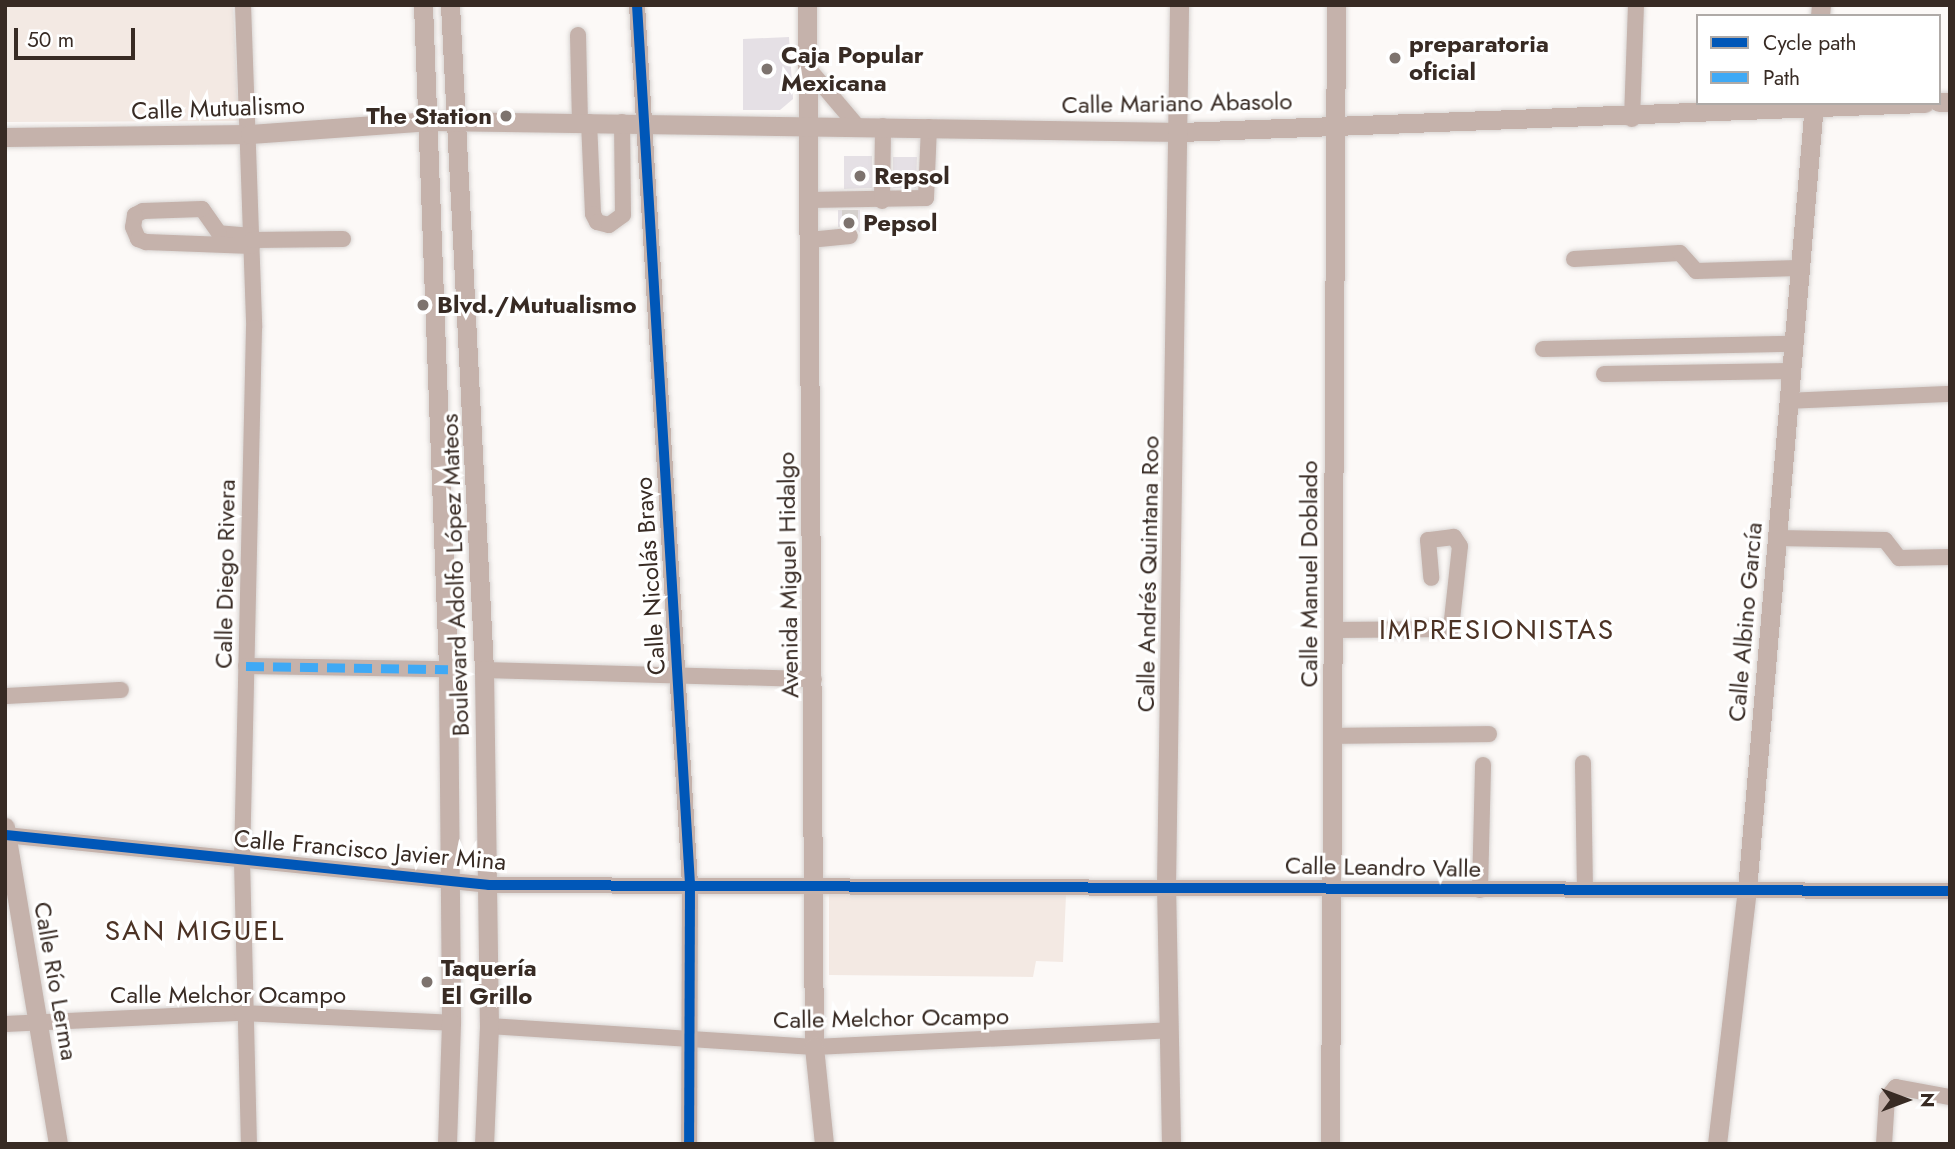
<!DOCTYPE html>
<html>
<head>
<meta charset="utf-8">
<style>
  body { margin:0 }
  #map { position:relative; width:1955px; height:1149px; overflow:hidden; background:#fcf9f7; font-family:Jost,sans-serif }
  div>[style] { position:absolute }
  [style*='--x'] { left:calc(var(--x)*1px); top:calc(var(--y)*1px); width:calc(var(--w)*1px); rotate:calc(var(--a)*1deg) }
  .built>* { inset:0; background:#f3e9e3 }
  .building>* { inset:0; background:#e5e0e5 }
  .minor-tunnel>* { height:16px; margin-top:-8px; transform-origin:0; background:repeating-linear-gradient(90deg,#d5d0cd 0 16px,transparent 0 24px) }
  .roads { filter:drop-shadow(0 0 2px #d8d4d2) drop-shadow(0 0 2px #d8d4d2) }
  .minor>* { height:16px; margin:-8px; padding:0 8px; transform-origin:8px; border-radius:8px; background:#c5b2ab }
  .major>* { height:19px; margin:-9.5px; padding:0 9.5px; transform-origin:9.5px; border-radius:9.5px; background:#c5b2ab }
  .quiet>* { height:9px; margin-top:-4.5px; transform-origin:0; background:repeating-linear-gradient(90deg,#3fa9f5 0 18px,transparent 0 27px) }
  .cycleway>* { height:10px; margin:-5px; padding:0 5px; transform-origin:5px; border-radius:5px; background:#0057b8 }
  .dots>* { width:19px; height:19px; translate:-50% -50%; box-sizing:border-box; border:4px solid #fff; border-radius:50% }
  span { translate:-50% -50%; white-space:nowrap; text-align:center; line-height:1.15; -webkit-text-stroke:6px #fff; paint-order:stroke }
  .poi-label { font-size:24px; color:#382b24; font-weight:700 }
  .left { translate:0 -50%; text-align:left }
  .right { translate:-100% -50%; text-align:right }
  .street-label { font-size:24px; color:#382b24 }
  .quarter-label { font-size:28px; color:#4c3224; letter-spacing:2px }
  .frame { position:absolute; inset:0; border:7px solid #382b24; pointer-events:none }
  .legend { position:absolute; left:1696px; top:14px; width:245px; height:91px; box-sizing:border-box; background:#fff; border:2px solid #afaaa7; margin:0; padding:9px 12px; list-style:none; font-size:21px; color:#382b24 }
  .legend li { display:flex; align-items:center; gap:14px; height:35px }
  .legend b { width:35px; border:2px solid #afaaa7 }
  .north { position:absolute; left:1871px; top:1065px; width:70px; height:70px; -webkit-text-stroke:5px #fff; paint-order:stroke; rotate:90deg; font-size:19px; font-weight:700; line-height:28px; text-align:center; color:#382b24 }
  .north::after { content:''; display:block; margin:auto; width:24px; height:32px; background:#382b24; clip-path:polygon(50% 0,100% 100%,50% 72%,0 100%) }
  .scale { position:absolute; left:14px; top:28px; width:121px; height:32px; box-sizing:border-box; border:4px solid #382b24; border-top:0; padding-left:9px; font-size:21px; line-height:24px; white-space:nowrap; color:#382b24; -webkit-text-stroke:5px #fff; paint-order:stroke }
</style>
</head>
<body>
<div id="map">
  <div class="built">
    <i style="clip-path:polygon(5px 5px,233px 5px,239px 121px,5px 122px)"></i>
    <i style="clip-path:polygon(829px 892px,1066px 895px,1063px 962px,1036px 961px,1033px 977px,829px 975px)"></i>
  </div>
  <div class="building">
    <i style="clip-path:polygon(789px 37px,793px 99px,780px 110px,743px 110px,743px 39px)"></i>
    <i style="clip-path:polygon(844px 156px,872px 156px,872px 188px,844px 189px)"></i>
    <i style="clip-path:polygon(893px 157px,917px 157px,916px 188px,893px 188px)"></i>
    <i style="clip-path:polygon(838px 210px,860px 210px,860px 233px,854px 226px,838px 227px)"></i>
  </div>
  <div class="minor-tunnel">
    <i style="--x:850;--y:210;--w:26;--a:90"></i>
  </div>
  <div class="roads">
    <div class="minor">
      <i style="--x:243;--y:5;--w:323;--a:88"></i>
      <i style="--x:254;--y:328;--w:532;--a:91.29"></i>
      <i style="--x:242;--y:860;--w:284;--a:88.6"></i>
      <i style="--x:637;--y:5;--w:880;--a:86.55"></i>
      <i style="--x:690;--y:883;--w:261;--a:90.2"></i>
      <i style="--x:578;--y:35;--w:87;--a:88.7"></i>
      <i style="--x:808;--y:68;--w:77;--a:49.7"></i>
      <i style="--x:1632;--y:119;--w:114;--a:-88"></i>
      <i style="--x:589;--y:122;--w:92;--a:87.5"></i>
      <i style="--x:593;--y:214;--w:9;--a:63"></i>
      <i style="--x:597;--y:222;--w:12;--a:14"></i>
      <i style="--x:609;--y:225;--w:17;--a:-36"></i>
      <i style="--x:623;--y:215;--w:93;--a:-90.6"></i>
      <i style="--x:808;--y:200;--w:118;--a:-1"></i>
      <i style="--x:926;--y:198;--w:71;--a:-87.6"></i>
      <i style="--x:882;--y:201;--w:75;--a:-89.2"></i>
      <i style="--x:252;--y:236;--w:33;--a:-175"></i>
      <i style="--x:219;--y:233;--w:29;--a:-125"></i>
      <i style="--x:202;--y:209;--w:59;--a:178.1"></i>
      <i style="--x:143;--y:211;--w:9;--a:153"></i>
      <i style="--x:135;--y:215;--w:12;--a:99"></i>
      <i style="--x:133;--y:227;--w:13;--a:67"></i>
      <i style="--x:138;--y:239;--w:9;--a:21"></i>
      <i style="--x:146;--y:242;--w:106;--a:2.2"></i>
      <i style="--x:252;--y:240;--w:91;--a:-0.6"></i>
      <i style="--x:809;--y:240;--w:41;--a:-5.6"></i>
      <i style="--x:1574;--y:259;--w:106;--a:-3.2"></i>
      <i style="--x:1680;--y:253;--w:24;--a:48"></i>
      <i style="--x:1696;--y:271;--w:102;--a:-1.7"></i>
      <i style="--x:1543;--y:349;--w:249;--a:-1.2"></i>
      <i style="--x:1604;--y:374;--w:187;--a:-0.9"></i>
      <i style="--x:1788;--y:401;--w:162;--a:-2.5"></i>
      <i style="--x:1777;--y:538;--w:108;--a:1.1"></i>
      <i style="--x:1885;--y:540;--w:23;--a:52"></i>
      <i style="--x:1899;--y:558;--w:51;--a:-1.1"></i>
      <i style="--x:1333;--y:630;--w:118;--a:-0.5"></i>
      <i style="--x:1451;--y:629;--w:83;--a:-83.8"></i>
      <i style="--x:1460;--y:546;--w:11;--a:-124"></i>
      <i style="--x:1454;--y:537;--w:26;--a:173"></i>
      <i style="--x:1428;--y:540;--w:38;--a:85"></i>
      <i style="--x:246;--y:666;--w:202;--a:0.9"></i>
      <i style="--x:484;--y:670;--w:330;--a:1.6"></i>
      <i style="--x:5;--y:696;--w:116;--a:-3"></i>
      <i style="--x:1333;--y:736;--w:156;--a:-0.7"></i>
      <i style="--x:1583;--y:763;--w:127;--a:89.1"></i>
      <i style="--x:6;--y:835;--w:486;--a:5.9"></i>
      <i style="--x:489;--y:885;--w:1461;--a:0.24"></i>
      <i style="--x:1480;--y:890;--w:125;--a:-88.6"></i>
      <i style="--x:5;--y:1024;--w:237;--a:-2.7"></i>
      <i style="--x:242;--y:1013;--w:209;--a:2.7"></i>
      <i style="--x:489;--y:1026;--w:326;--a:3.7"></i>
      <i style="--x:814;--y:1047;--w:356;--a:-2.7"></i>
      <i style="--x:1884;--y:1144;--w:46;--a:-86.3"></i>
      <i style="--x:1887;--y:1098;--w:14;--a:-51"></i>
      <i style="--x:1896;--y:1087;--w:55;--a:10.5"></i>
    </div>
    <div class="major">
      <i style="--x:423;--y:5;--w:664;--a:87.84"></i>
      <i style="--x:448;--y:669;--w:354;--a:89.5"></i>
      <i style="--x:451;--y:1023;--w:121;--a:91.9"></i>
      <i style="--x:450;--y:5;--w:666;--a:87.07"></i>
      <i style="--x:484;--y:670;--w:356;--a:89.2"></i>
      <i style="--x:489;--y:1026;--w:118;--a:92.4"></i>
      <i style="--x:807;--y:5;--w:1042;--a:89.62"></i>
      <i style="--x:814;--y:1047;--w:98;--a:84.1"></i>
      <i style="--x:1820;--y:16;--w:11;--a:-85"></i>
      <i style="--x:1939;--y:102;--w:11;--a:0"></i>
      <i style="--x:5;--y:137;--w:245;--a:-0.7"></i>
      <i style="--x:250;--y:134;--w:181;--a:-4.1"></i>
      <i style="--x:431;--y:121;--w:750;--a:0.84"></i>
      <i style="--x:1181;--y:132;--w:744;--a:-2.24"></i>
      <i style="--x:5;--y:827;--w:321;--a:80.5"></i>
      <i style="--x:1171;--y:1144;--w:259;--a:-91.1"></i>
      <i style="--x:1166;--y:885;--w:880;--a:-89.15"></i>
      <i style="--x:1330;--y:1144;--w:1139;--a:-89.7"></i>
      <i style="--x:1717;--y:1144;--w:256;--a:-83.3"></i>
      <i style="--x:1747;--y:890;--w:790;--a:-85.13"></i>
    </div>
  </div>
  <div class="quiet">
    <i style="--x:246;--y:666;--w:202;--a:0.9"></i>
  </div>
  <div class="cycleway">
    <i style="--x:637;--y:5;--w:880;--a:86.55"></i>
    <i style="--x:690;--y:883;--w:261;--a:90.2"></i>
    <i style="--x:6;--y:835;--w:486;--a:5.9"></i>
    <i style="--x:489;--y:885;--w:1461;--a:0.24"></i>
  </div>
  <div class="dots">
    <i style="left:1395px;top:58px;background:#7d736e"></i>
    <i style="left:767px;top:69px;background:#7d736e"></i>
    <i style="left:506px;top:116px;background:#7d736e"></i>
    <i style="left:860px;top:176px;background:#7d736e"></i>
    <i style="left:849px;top:223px;background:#7d736e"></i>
    <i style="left:423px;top:305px;background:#7d736e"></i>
    <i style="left:427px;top:982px;background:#7d736e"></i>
  </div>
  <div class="poi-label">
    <span class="left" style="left:1409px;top:58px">preparatoria<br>oficial</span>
    <span class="left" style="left:781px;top:69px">Caja Popular<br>Mexicana</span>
    <span class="right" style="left:492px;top:116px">The Station</span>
    <span class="left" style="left:874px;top:176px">Repsol</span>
    <span class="left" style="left:863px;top:223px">Pepsol</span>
    <span class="left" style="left:437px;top:305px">Blvd./Mutualismo</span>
    <span class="left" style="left:441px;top:982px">Taquería<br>El Grillo</span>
  </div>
  <div class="street-label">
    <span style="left:1177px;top:103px;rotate:-1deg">Calle Mariano Abasolo</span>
    <span style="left:218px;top:108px;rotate:-2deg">Calle Mutualismo</span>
    <span style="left:225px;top:574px;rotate:-89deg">Calle Diego Rivera</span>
    <span style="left:1148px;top:574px;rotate:-89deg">Calle Andrés Quintana Roo</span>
    <span style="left:1309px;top:574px;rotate:-90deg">Calle Manuel Doblado</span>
    <span style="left:455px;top:575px;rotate:-92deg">Boulevard Adolfo López Mateos</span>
    <span style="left:788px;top:575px;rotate:-91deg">Avenida Miguel Hidalgo</span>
    <span style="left:650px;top:576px;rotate:-94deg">Calle Nicolás Bravo</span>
    <span style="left:1745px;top:622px;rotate:-85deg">Calle Albino García</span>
    <span style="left:370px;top:850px;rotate:5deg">Calle Francisco Javier Mina</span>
    <span style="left:1383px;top:867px;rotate:1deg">Calle Leandro Valle</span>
    <span style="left:56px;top:981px;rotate:80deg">Calle Río Lerma</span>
    <span style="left:228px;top:995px">Calle Melchor Ocampo</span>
    <span style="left:891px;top:1018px;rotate:-1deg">Calle Melchor Ocampo</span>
  </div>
  <div class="quarter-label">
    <span style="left:1497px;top:630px">IMPRESIONISTAS</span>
    <span style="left:195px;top:931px">SAN MIGUEL</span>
  </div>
  <div class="frame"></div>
  <ul class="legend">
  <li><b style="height:9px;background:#0057b8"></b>Cycle path</li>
  <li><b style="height:9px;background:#3fa9f5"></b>Path</li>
  </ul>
  <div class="north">N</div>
  <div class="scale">50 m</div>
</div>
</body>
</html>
